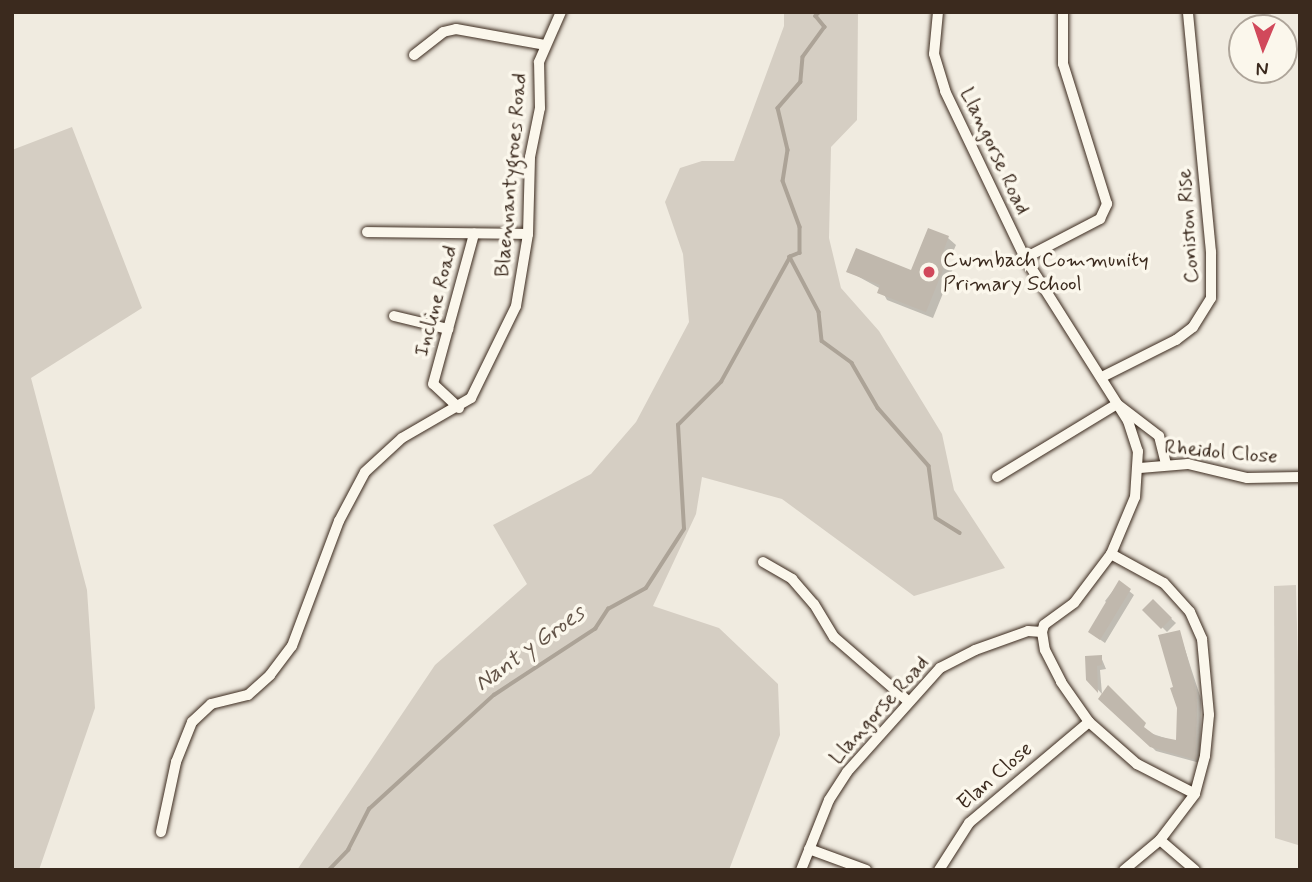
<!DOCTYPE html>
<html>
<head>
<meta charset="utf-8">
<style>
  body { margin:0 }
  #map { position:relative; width:1312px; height:882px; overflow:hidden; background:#f0ebe0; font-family:Mynerve,sans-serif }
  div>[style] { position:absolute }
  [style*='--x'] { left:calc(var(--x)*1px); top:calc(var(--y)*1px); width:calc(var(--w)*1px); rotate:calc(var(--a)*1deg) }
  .green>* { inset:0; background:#d5cec3 }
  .shadow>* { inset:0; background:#0003 }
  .stream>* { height:3.5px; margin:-1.75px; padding:0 1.75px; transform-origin:1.75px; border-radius:1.75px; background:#aca397 }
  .building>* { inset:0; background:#c0b8ad }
  .roads { filter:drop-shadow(0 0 2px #3b2a1e) drop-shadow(0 0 2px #3b2a1e) }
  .street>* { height:10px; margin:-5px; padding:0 5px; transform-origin:5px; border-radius:5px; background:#fbf7ec }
  .dots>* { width:19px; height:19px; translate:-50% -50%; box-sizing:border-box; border:4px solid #fbf7ec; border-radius:50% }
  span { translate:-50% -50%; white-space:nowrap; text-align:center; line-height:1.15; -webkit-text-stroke:7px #fbf7ec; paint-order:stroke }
  .street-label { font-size:21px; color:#3b2a1e }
  .poi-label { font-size:21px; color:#3b2a1e }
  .left { translate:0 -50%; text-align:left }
  .water-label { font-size:23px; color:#635448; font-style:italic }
  .frame { position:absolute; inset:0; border:14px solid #3b2a1e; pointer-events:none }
  .north { position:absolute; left:1228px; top:14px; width:70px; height:70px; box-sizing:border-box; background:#fbf7ec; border:2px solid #aea59a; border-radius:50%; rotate:182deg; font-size:19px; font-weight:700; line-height:28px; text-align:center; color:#3b2a1e }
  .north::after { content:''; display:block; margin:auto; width:24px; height:32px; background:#d1495b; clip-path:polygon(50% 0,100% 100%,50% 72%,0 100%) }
</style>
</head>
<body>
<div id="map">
  <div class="green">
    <i style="clip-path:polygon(784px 12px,858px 12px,857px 120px,831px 147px,829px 238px,841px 288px,879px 331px,942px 434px,954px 490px,1005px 568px,914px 596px,782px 499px,702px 477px,696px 514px,653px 606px,719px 628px,778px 684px,780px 735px,729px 870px,297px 870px,435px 665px,527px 584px,493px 525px,591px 474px,636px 422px,689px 322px,683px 254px,665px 202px,680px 168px,702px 161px,734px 161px,784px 26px)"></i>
    <i style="clip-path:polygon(72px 127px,142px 308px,31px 378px,87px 590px,95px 708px,39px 870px,12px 870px,12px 150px)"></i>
    <i style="clip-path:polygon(1296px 585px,1300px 746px,1298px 845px,1275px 838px,1274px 586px)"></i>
  </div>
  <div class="shadow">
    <i style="clip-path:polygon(948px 238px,956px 245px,949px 261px,954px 266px,933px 318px,887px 300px,881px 289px,848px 271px,912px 272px)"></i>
    <i style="clip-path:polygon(1119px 583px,1134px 595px,1105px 643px,1095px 636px,1108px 604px,1105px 601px)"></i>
    <i style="clip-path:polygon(1153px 602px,1176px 623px,1167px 632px,1145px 610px)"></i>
    <i style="clip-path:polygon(1179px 631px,1201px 699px,1200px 763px,1156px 751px,1100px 698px,1108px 688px,1147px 732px,1177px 742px)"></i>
    <i style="clip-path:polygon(1101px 657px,1106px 669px,1100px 670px,1102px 694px,1088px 679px)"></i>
  </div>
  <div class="stream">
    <i style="--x:820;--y:12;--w:6;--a:135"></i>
    <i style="--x:816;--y:16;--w:14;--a:51"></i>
    <i style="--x:825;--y:27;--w:37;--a:126"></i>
    <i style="--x:803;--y:57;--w:25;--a:95"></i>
    <i style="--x:801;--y:82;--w:35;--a:131"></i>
    <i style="--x:778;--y:108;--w:43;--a:76.6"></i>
    <i style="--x:788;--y:150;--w:31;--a:99"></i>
    <i style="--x:783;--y:181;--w:49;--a:69.7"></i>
    <i style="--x:800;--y:227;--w:26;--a:90"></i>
    <i style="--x:800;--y:253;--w:11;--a:158"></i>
    <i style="--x:790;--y:257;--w:62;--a:62.2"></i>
    <i style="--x:819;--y:312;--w:29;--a:84"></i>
    <i style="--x:822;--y:341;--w:37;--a:36"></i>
    <i style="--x:852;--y:363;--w:52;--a:60"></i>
    <i style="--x:878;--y:408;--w:77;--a:48.7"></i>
    <i style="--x:929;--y:466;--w:52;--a:82.3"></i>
    <i style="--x:936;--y:518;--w:28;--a:32"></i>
    <i style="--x:329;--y:870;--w:28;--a:-46"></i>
    <i style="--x:348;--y:850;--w:46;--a:-62.9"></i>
    <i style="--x:369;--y:809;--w:169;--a:-42.4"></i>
    <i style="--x:494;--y:695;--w:121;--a:-33.2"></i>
    <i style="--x:595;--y:629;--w:24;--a:-57"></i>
    <i style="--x:608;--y:609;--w:43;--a:-28.9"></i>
    <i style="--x:646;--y:588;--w:70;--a:-57.2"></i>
    <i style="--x:684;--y:529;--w:104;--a:-93.3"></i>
    <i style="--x:678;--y:425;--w:61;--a:-45"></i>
    <i style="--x:721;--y:382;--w:143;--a:-61.1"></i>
  </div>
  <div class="building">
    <i style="clip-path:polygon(928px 228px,949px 236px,942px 255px,948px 257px,926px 312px,877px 293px,880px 285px,846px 272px,856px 248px,911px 270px)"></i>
    <i style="clip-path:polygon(1119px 580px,1131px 589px,1100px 640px,1088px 632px)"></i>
    <i style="clip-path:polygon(1153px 599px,1172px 618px,1161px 629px,1142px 610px)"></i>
    <i style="clip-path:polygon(1180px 630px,1197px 693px,1196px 760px,1150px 747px,1098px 699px,1108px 685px,1146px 723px,1144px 727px,1156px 736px,1176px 740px,1177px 708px,1170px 688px,1173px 687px,1158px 635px)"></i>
    <i style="clip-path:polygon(1102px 655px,1102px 665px,1097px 666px,1098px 693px,1086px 680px,1085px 656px)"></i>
  </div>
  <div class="roads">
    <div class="street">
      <i style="--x:938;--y:12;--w:42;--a:95.4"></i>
      <i style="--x:934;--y:54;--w:39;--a:73"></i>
      <i style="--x:945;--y:91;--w:185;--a:64.4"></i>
      <i style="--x:1025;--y:258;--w:193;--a:57.7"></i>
      <i style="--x:1128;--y:421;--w:32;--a:72"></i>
      <i style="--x:1138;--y:451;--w:46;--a:93.7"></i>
      <i style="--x:1135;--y:497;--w:62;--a:112.8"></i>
      <i style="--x:1111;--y:554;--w:61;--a:127.1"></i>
      <i style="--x:1074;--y:603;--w:37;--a:144"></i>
      <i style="--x:1044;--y:625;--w:7;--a:106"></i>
      <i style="--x:414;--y:55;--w:37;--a:-38"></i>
      <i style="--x:443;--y:32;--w:13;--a:-13"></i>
      <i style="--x:456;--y:29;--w:90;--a:10.2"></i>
      <i style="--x:367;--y:232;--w:161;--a:0.7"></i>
      <i style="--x:1025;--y:258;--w:85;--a:-27.5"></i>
      <i style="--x:1100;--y:219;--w:17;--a:-65"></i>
      <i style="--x:1107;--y:204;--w:147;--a:-107.4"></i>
      <i style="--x:1063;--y:64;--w:52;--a:-90"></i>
      <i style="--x:394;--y:316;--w:56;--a:13.5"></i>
      <i style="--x:1102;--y:377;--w:83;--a:-26.6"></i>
      <i style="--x:1176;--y:340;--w:21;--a:-37"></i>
      <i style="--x:1193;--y:327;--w:34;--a:-58"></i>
      <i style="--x:1211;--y:298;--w:46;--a:-90"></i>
      <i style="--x:1211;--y:252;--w:241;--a:-95.5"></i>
      <i style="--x:459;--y:408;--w:35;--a:-137"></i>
      <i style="--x:433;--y:384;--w:156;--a:-74.7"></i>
      <i style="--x:1140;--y:468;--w:48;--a:-4.8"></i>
      <i style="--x:1188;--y:464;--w:61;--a:13.3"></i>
      <i style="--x:1247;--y:478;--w:53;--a:-1.1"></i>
      <i style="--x:997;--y:477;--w:140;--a:-31.3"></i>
      <i style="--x:1117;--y:404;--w:53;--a:37.3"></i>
      <i style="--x:1159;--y:436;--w:29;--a:76"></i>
      <i style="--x:1111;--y:554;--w:60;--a:28.7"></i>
      <i style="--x:1164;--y:583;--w:39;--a:48"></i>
      <i style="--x:1190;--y:612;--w:30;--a:66"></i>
      <i style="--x:1202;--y:639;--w:76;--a:84.7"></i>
      <i style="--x:1209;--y:715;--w:41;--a:95.6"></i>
      <i style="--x:1205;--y:756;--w:39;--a:105"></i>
      <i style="--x:1195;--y:794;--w:58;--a:127.3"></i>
      <i style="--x:1160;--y:840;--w:46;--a:40.6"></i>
      <i style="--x:763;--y:562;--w:34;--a:30"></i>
      <i style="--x:792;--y:579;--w:33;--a:49"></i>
      <i style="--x:814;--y:604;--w:39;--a:59"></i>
      <i style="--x:834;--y:637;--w:99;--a:40.9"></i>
      <i style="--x:1042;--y:632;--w:18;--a:81"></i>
      <i style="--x:1045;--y:650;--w:36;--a:63"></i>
      <i style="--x:1061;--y:682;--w:49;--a:55"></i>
      <i style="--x:1089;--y:722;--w:64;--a:41.2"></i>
      <i style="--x:1137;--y:764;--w:65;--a:27.3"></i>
      <i style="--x:161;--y:832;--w:72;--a:-77.9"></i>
      <i style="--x:176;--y:762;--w:43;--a:-68.2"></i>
      <i style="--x:192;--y:722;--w:26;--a:-43"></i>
      <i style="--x:211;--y:704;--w:38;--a:-14"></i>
      <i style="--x:248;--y:695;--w:30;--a:-42"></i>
      <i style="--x:270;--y:675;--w:36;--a:-53"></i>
      <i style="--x:292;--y:646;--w:134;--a:-69.4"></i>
      <i style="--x:339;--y:521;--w:55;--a:-62"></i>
      <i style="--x:365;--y:472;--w:50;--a:-42.6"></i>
      <i style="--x:402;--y:438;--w:80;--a:-30.1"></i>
      <i style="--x:471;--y:398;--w:102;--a:-63.9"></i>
      <i style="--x:516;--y:306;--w:73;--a:-80.5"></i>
      <i style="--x:528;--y:234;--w:77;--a:-88.5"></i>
      <i style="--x:530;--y:157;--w:50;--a:-78.5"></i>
      <i style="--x:540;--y:108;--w:46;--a:-91.2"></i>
      <i style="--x:539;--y:62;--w:55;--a:-66.3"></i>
      <i style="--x:809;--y:849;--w:61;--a:20.2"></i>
      <i style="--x:801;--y:870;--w:75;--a:-68.2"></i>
      <i style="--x:829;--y:800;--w:33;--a:-57"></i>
      <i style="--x:847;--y:772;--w:140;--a:-48.2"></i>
      <i style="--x:940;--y:668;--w:39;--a:-27"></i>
      <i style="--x:975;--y:650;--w:56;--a:-19.7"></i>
      <i style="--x:1028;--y:631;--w:14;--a:4"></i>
      <i style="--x:939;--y:870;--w:56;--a:-57.4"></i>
      <i style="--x:969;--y:823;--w:157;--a:-40.1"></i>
      <i style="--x:1124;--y:870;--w:47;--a:-39.8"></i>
    </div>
  </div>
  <div class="dots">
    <i style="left:929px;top:272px;background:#d1495b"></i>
  </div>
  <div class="street-label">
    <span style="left:995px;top:151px;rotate:65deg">Llangorse Road</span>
    <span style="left:511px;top:175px;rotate:-85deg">Blaennantygroes Road</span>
    <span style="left:1188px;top:226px;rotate:-94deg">Coniston Rise</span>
    <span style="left:436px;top:301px;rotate:-75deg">Incline Road</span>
    <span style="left:1221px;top:452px;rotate:5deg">Rheidol Close</span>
    <span style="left:879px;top:710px;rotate:-48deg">Llangorse Road</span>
    <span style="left:995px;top:776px;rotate:-41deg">Elan Close</span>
  </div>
  <div class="poi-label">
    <span class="left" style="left:943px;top:272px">Cwmbach Community<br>Primary School</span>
  </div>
  <div class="water-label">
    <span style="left:530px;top:649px;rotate:-36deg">Nant y Groes</span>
  </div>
  <div class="frame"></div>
  <div class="north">N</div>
</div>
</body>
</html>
